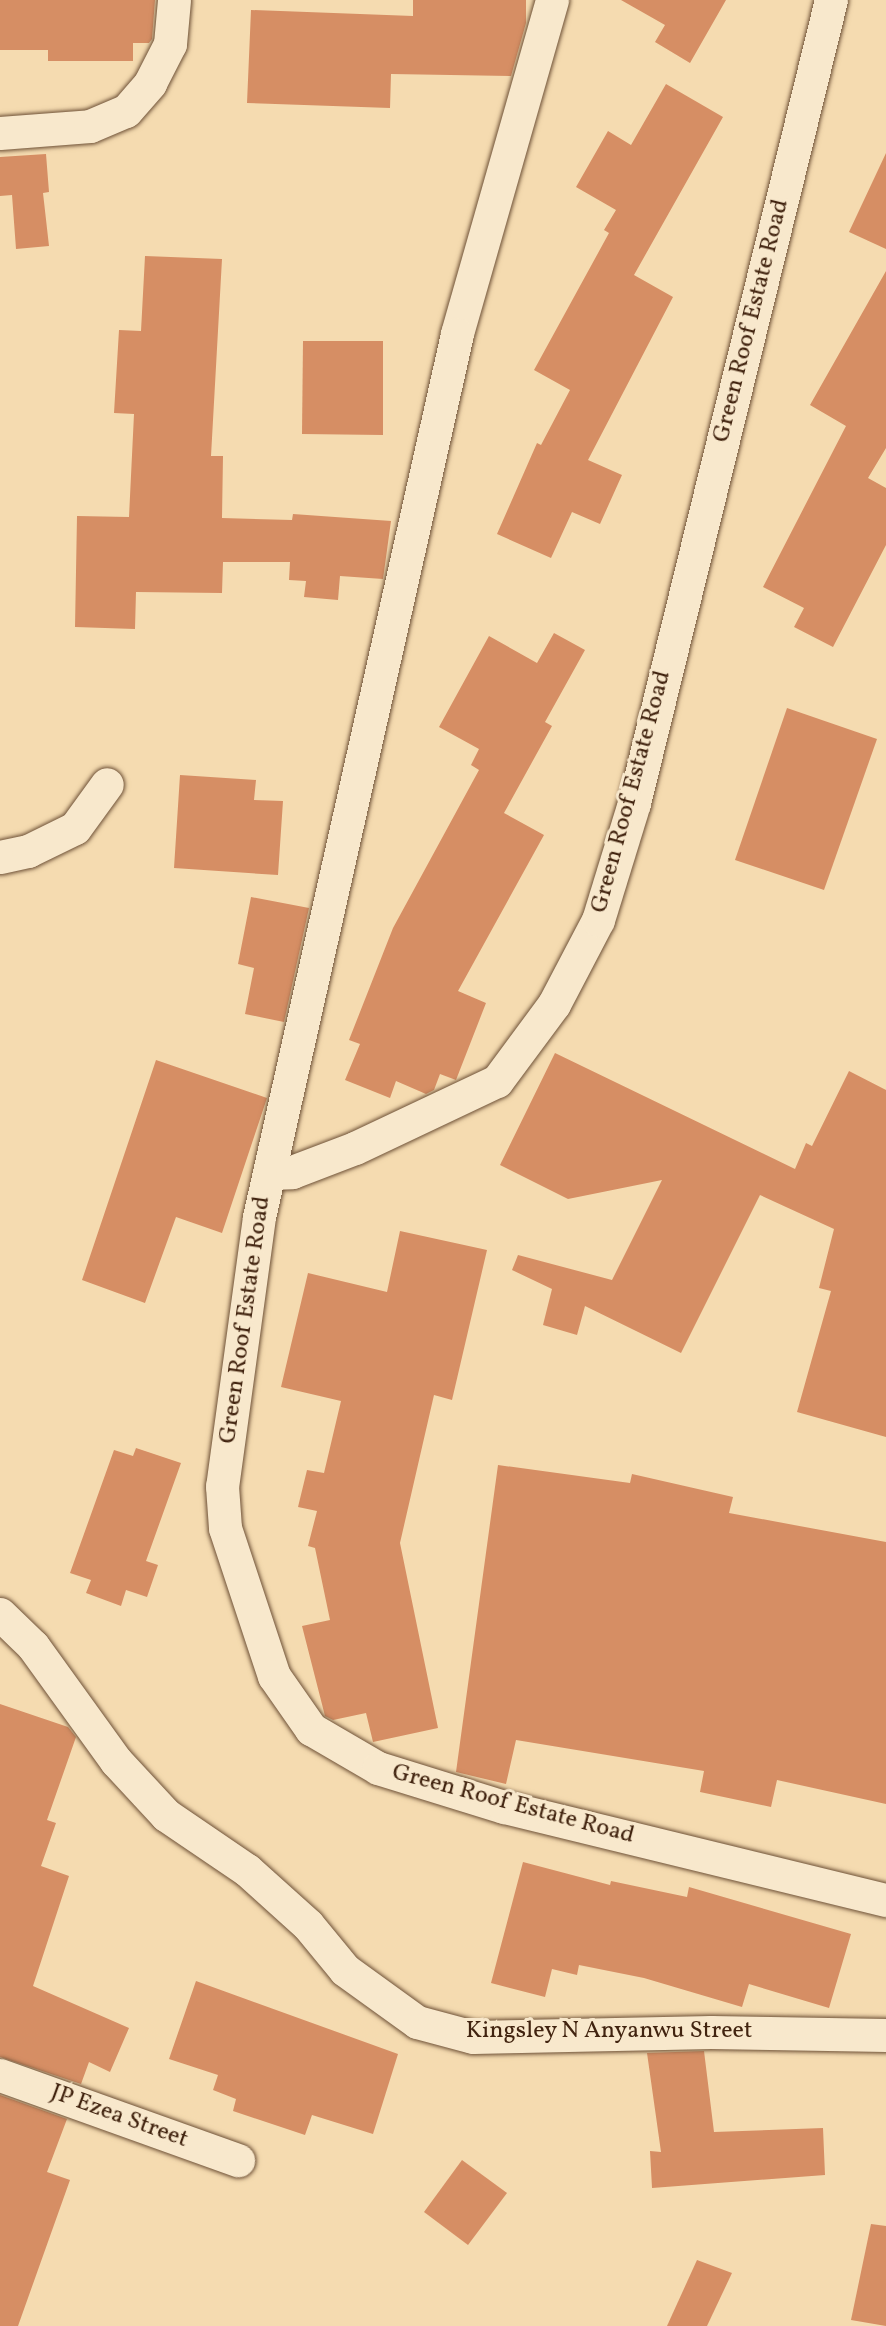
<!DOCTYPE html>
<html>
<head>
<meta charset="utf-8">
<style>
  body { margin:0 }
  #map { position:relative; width:886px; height:2326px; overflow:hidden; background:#f5dbb0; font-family:Vollkorn,serif }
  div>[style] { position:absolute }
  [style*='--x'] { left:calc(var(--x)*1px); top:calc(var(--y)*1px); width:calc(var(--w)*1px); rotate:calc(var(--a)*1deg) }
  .building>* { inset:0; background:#d68e64 }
  .roads { filter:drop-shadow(0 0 2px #6e5137) drop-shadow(0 0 2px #6e5137) }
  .minor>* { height:33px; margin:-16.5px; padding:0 16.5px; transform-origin:16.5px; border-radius:16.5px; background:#f8e8cc }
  span { translate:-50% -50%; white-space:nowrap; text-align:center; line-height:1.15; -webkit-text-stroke:6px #f8e8cc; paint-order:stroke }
  .street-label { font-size:24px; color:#41230f }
</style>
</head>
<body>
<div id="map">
  <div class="building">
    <i style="clip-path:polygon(0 0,155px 0,152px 39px,149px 43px,133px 43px,133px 61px,48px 61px,48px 50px,0 50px)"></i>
    <i style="clip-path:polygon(413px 0,526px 0,526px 23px,511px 76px,391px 74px,390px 108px,247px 103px,251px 10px,413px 16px)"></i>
    <i style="clip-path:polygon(621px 0,726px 0,690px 63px,655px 42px,665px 25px)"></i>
    <i style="clip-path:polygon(666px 84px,723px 117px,634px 275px,673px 297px,588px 460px,622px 475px,600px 524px,572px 512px,551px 558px,497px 534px,537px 443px,541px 445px,570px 390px,534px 370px,609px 233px,604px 230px,616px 210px,576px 187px,608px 131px,631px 145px)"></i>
    <i style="clip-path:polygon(886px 153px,886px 249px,849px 232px)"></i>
    <i style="clip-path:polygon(46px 154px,49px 192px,43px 193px,49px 246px,16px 249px,12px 195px,0 196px,0 157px)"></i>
    <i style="clip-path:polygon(145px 256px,222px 259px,211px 456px,223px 456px,222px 518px,292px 520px,293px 514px,391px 521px,383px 579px,340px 576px,338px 600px,304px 597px,306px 581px,289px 580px,290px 562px,223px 562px,222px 593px,136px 592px,135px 629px,75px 627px,77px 516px,129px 517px,134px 414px,114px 413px,119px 330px,141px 331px)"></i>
    <i style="clip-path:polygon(886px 271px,886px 448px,868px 478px,886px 488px,886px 545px,833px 647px,794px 627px,804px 608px,763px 587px,846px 426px,810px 405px)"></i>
    <i style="clip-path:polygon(303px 341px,383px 341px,383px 435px,302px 434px)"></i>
    <i style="clip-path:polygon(554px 633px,585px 650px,545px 722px,552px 726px,504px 813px,544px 835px,458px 991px,486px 1003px,456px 1080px,440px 1074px,434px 1090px,426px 1094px,396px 1081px,390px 1098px,345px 1080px,360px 1044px,349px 1040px,393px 928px,479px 770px,471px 765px,479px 749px,439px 727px,489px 636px,537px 663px)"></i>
    <i style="clip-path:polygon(787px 708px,877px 739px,824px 890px,735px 860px)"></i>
    <i style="clip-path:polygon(180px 775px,256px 780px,254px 800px,283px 801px,278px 875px,174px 868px)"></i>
    <i style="clip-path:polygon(251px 897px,309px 908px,284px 1022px,245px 1014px,254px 968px,238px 964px)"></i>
    <i style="clip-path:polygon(555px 1053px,795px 1169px,806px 1143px,812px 1146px,849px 1071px,886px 1090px,886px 1437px,797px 1412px,831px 1291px,819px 1288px,834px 1229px,760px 1195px,681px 1353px,585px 1306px,577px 1335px,543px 1325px,552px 1289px,512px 1270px,518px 1255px,612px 1280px,662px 1180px,568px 1199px,500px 1165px)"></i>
    <i style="clip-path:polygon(156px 1060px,267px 1098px,222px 1233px,176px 1217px,145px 1303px,82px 1280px)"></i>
    <i style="clip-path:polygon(400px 1231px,487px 1250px,452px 1400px,434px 1395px,400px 1543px,438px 1728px,373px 1742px,366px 1713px,333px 1720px,325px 1716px,302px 1626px,330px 1620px,315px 1548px,308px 1546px,317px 1511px,298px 1507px,307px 1470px,324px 1473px,341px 1401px,281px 1387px,308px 1273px,387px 1292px)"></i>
    <i style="clip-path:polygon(136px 1448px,181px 1463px,146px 1561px,158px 1565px,147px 1597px,126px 1590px,121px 1606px,86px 1593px,91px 1580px,70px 1573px,114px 1450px,133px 1456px)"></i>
    <i style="clip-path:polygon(498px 1465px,630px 1483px,632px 1474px,733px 1497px,729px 1513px,886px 1542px,886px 1804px,777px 1780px,771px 1807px,700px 1792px,704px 1771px,516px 1740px,506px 1784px,456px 1772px)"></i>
    <i style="clip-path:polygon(0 1704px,68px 1727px,76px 1737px,47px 1820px,56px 1823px,41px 1866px,69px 1876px,33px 1986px,129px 2028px,110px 2072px,89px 2062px,81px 2084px,0 2057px)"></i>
    <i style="clip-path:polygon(523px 1862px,610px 1885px,611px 1881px,687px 1897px,689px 1887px,851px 1934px,829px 2008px,749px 1984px,742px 2007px,644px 1978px,579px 1965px,577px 1975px,552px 1969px,545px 1997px,491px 1983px)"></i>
    <i style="clip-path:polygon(196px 1981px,398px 2054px,373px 2134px,312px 2115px,305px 2135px,233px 2111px,236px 2099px,213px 2090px,218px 2075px,169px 2059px)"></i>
    <i style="clip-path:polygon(704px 2051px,714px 2132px,823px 2128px,825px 2175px,652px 2188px,650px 2151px,661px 2152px,647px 2053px)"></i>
    <i style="clip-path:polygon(0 2095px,67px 2119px,47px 2172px,70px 2180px,18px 2326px,0 2326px)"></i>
    <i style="clip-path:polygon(462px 2160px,507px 2193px,468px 2245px,424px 2212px)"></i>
    <i style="clip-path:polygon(871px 2224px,886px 2226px,886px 2326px,851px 2320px)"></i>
    <i style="clip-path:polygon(697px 2260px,732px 2273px,707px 2326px,667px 2326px)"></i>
  </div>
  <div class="roads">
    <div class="minor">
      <i style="--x:552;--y:0;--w:347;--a:105.9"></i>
      <i style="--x:457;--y:334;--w:905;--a:102.64"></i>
      <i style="--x:259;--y:1217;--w:272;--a:97.8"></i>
      <i style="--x:222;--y:1486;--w:42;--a:85.9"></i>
      <i style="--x:225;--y:1528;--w:156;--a:71.7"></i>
      <i style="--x:274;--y:1676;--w:65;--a:55.1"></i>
      <i style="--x:311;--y:1729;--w:78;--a:30.2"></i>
      <i style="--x:378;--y:1768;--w:132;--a:17.2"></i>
      <i style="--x:504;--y:1807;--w:393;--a:13.7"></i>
      <i style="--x:0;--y:133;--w:90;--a:-4.4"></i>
      <i style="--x:90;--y:126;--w:39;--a:-23"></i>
      <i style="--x:126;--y:111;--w:37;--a:-49"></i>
      <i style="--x:150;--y:83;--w:44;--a:-62.9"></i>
      <i style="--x:170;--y:44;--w:44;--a:-84.8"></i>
      <i style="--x:0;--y:857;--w:29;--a:-12"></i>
      <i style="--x:28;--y:851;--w:52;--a:-26.1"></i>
      <i style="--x:75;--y:828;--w:54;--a:-54"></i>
      <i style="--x:269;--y:1173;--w:23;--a:-2"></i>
      <i style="--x:292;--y:1172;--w:67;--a:-20.9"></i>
      <i style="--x:355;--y:1148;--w:157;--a:-25.3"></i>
      <i style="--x:497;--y:1081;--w:96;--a:-53.5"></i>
      <i style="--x:554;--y:1004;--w:95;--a:-62.4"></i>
      <i style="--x:598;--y:920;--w:122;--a:-72.9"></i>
      <i style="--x:634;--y:803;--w:827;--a:-76.22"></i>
      <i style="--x:0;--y:1614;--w:46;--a:44.1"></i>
      <i style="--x:33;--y:1646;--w:142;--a:54.2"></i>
      <i style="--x:116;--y:1761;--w:74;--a:47.2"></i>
      <i style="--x:166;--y:1815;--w:98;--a:34.2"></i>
      <i style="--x:247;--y:1870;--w:82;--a:42"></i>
      <i style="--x:308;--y:1925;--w:58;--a:50.6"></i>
      <i style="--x:345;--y:1970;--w:89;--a:35.8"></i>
      <i style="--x:417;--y:2022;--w:58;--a:15"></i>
      <i style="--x:473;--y:2037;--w:238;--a:-1.2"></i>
      <i style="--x:711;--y:2032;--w:175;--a:1"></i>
      <i style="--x:0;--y:2075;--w:253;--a:19.7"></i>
    </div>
  </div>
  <div class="street-label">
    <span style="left:752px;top:321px;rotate:-76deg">Green Roof Estate Road</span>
    <span style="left:632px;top:792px;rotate:-75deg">Green Roof Estate Road</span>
    <span style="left:246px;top:1320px;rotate:-82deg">Green Roof Estate Road</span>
    <span style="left:513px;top:1805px;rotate:15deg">Green Roof Estate Road</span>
    <span style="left:609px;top:2032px">Kingsley N Anyanwu Street</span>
    <span style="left:119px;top:2117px;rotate:20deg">JP Ezea Street</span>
  </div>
</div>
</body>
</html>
